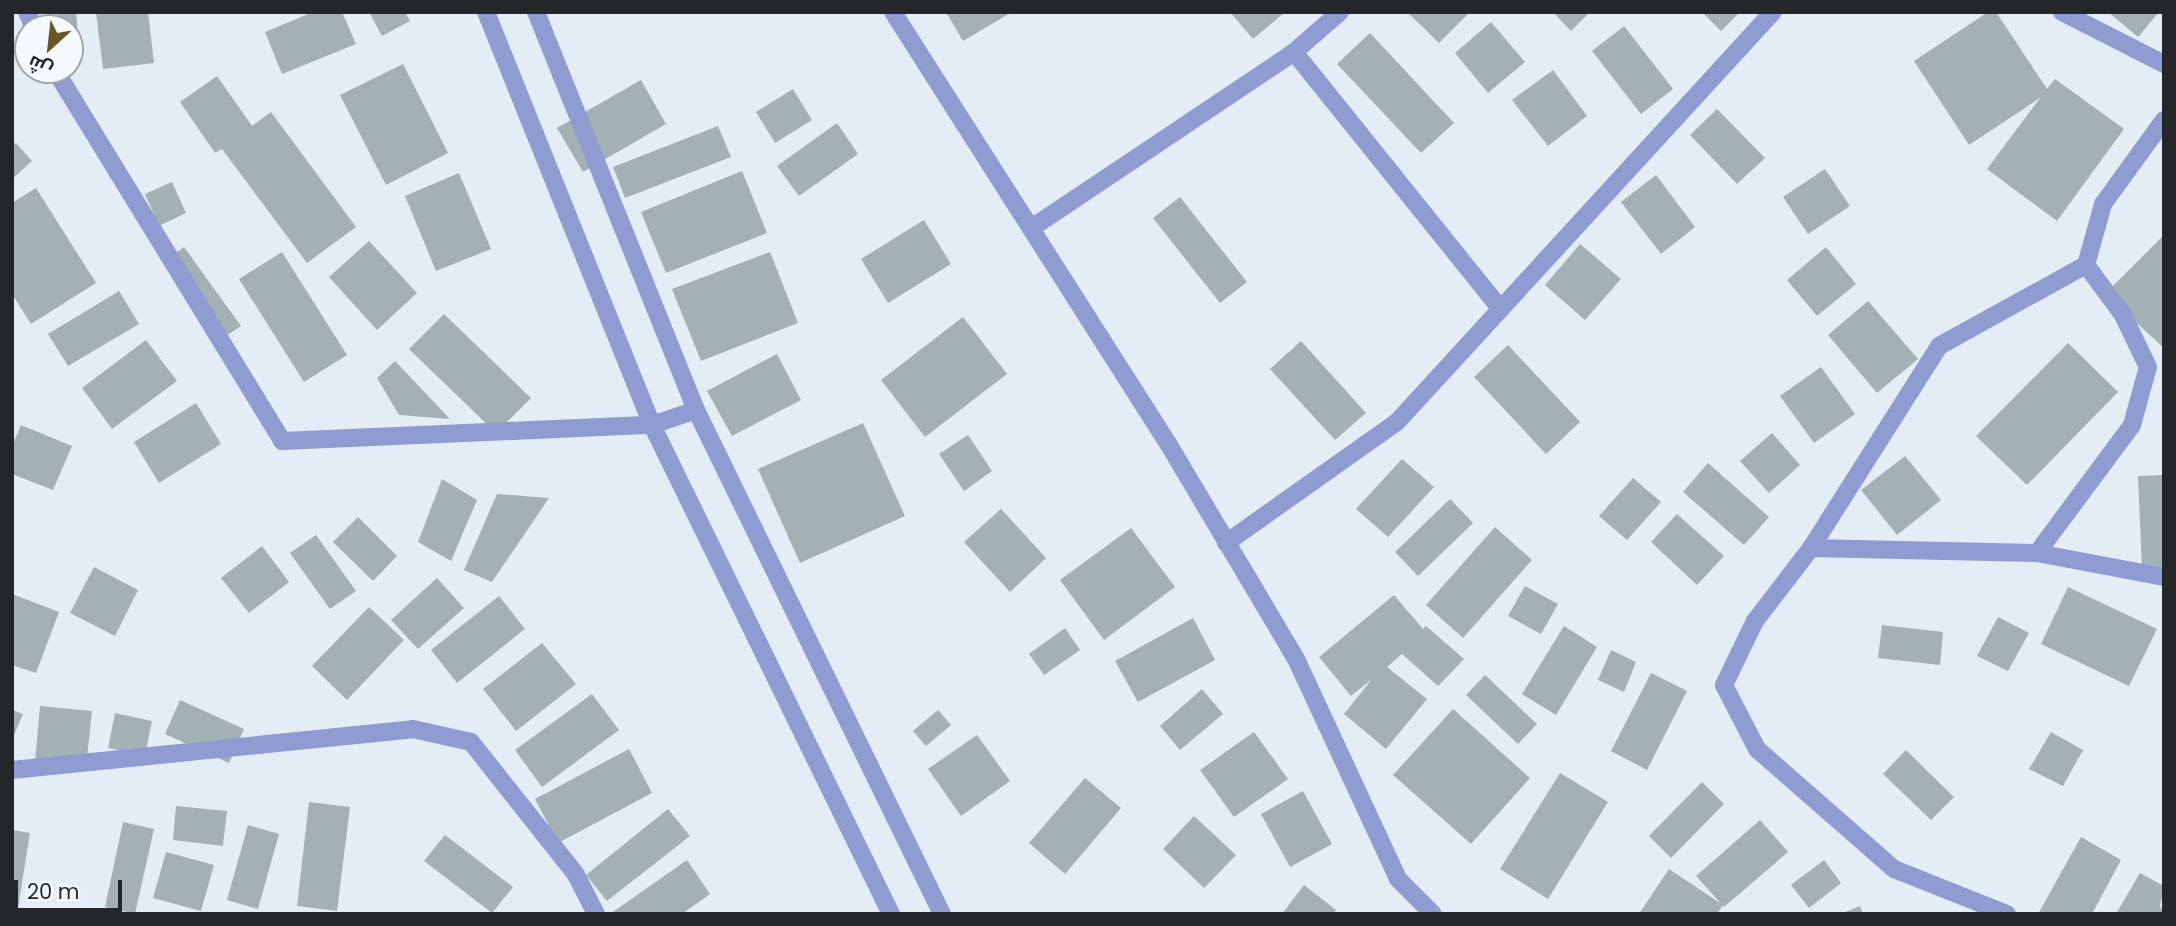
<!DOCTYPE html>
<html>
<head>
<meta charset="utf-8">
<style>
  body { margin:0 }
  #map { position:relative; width:2176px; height:926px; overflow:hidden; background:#e3edf6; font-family:Poppins,Cairo,sans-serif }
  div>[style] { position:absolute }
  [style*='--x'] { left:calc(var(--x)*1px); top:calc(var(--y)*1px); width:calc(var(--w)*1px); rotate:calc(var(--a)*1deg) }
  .building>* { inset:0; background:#a3b1b4 }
  .minor>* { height:18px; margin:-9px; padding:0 9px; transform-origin:9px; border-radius:9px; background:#8f9cd2 }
  .tertiary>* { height:18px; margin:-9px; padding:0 9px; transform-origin:9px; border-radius:9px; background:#8f9cd2 }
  span { translate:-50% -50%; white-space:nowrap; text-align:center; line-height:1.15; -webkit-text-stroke:7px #f5fafd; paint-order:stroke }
  .frame { position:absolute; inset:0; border:14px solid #23272a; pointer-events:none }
  .north { position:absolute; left:14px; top:14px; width:70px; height:70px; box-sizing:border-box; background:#f5fafd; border:2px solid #a1a6a9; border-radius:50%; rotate:207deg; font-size:19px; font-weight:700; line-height:28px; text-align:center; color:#23272a }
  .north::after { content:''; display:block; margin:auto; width:24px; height:32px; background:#685725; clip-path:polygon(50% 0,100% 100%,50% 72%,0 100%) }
  .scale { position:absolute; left:14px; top:880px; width:108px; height:32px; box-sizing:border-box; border:4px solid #23272a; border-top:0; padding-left:9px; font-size:21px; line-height:24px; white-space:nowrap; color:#23272a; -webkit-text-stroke:5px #f5fafd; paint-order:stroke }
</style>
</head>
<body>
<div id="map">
  <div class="building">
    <i style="clip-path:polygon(57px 12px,76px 12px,79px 44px,70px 45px,70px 28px,59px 28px)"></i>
    <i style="clip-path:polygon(96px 12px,148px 12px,154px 63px,103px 69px)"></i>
    <i style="clip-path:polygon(313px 12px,342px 12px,356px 44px,282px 74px,265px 32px)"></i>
    <i style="clip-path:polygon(369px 12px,405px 12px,410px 21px,382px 36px)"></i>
    <i style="clip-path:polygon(946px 12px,1012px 12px,963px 41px)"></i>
    <i style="clip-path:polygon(1230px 12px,1285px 12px,1253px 39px)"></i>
    <i style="clip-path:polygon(1407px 12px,1470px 12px,1439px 43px)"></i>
    <i style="clip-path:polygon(1553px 12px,1590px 12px,1571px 31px)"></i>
    <i style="clip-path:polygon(1702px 12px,1740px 12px,1721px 31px)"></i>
    <i style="clip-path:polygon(1988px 12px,1996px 12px,2047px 89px,2055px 79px,2124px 129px,2057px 221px,1987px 169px,2040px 98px,1969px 145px,1914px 61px)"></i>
    <i style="clip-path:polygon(2108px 12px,2159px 12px,2138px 37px)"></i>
    <i style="clip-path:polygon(1491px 22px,1525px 62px,1488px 93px,1455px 53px)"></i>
    <i style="clip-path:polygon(1624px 26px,1673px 89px,1641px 114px,1592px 51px)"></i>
    <i style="clip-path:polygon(1370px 33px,1454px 123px,1421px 153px,1337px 64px)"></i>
    <i style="clip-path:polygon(403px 64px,448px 153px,386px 185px,340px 95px)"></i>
    <i style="clip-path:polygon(1553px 70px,1587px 116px,1548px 146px,1512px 100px)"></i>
    <i style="clip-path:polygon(217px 76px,252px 126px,271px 112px,356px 227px,307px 263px,222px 149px,215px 153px,180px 102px)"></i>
    <i style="clip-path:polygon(641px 80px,666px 124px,583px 172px,557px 128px)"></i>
    <i style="clip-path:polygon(793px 89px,812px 120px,775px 143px,756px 112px)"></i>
    <i style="clip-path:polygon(1717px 109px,1765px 158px,1737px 184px,1690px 135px)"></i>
    <i style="clip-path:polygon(837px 123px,858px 154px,799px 196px,777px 166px)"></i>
    <i style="clip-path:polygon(718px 126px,731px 157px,625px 198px,613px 167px)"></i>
    <i style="clip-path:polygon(16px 143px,32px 161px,12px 179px,12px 146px)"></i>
    <i style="clip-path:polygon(1825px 169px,1850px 206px,1808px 234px,1783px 197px)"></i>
    <i style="clip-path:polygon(742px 171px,767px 233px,666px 273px,641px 212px)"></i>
    <i style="clip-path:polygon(459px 173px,491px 249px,436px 271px,405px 196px)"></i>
    <i style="clip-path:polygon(1656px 175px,1695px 227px,1661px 254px,1621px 202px)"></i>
    <i style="clip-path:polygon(172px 182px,186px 213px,159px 226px,145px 194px)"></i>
    <i style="clip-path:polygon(36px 188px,96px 283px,31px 324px,12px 294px,12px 203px)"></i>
    <i style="clip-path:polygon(1180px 197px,1247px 282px,1220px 303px,1153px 218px)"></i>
    <i style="clip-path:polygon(924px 220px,951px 264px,888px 303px,861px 259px)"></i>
    <i style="clip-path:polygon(2164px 235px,2164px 348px,2105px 294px)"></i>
    <i style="clip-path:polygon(369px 241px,417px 293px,377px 330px,329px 277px)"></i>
    <i style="clip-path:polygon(1580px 244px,1621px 279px,1585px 320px,1545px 285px)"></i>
    <i style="clip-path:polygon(184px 247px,241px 326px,220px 340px,164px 261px)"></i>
    <i style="clip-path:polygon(1826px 247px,1856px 284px,1817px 316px,1787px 280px)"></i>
    <i style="clip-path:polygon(282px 252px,347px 355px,304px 382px,239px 279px)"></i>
    <i style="clip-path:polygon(770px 252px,798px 323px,701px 361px,672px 289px)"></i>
    <i style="clip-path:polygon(119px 291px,139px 324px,68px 366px,48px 334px)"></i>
    <i style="clip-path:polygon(1868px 301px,1918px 359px,1877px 393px,1828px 335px)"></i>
    <i style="clip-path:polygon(444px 314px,531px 398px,496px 433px,409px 349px)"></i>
    <i style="clip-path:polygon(963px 317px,1007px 374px,925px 437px,881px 380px)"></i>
    <i style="clip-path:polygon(146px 340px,177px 381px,112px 429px,82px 388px)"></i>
    <i style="clip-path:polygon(1301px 341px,1366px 413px,1335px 440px,1270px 369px)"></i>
    <i style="clip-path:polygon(2068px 343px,2118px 392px,2027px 485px,1976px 436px)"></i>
    <i style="clip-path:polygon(1508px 345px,1580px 422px,1546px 454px,1474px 377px)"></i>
    <i style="clip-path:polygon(777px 354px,801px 400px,732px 436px,707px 391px)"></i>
    <i style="clip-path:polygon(395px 361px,450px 419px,399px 415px,377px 378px)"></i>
    <i style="clip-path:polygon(1821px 367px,1855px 414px,1814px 443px,1780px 396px)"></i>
    <i style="clip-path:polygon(196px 403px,221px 444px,159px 483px,134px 442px)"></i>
    <i style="clip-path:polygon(863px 423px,905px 516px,800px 563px,758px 469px)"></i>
    <i style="clip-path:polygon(21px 425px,72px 446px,53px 490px,12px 474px,12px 446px)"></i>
    <i style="clip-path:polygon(1772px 433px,1800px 465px,1769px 493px,1740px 461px)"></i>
    <i style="clip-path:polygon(968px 435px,992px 471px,964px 491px,939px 454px)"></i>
    <i style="clip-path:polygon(1905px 456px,1941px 500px,1897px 535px,1861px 490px)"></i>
    <i style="clip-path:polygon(1402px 459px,1434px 487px,1388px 537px,1356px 509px)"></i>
    <i style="clip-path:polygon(1708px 463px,1769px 517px,1744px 545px,1683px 492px)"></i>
    <i style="clip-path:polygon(2164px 475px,2164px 567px,2142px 568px,2138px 476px)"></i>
    <i style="clip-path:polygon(1633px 478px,1661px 502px,1627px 540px,1599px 516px)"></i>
    <i style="clip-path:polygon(442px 479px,477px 500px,451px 561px,418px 542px)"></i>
    <i style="clip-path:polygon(497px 494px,549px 498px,492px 582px,464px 570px)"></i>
    <i style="clip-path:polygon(1450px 499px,1473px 523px,1418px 576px,1395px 552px)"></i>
    <i style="clip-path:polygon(1001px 509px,1046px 558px,1010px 592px,964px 542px)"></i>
    <i style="clip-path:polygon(1677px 514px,1724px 556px,1697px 585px,1651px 542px)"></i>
    <i style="clip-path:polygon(358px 517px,397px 556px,373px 581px,333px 542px)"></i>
    <i style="clip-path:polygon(1495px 527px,1532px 560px,1463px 638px,1426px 605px)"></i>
    <i style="clip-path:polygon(1131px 528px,1175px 587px,1104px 640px,1060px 580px)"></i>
    <i style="clip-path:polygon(316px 535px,356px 591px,330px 609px,290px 553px)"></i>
    <i style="clip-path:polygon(262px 546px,289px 582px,249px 613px,221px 578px)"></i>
    <i style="clip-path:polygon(94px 567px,138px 590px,115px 636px,70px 613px)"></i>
    <i style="clip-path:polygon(437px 578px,464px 608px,418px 649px,391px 620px)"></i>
    <i style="clip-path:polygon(1525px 586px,1558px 604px,1541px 634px,1508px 616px)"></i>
    <i style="clip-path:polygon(2068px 587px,2157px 629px,2129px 686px,2041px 644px)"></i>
    <i style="clip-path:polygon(12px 594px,59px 612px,36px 673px,12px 665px)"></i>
    <i style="clip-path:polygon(1394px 595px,1423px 629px,1426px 626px,1464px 659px,1438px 686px,1402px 654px,1387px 667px,1427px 699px,1386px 749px,1344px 714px,1372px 679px,1351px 696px,1319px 657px)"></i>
    <i style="clip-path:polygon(499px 596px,525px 629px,457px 683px,431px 650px)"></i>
    <i style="clip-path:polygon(369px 607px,404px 640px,347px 700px,312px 666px)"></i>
    <i style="clip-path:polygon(1998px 617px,2029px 633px,2008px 671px,1977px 656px)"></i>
    <i style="clip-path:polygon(1193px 618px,1215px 660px,1138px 702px,1115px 661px)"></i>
    <i style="clip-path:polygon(1882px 625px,1943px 632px,1940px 665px,1878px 658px)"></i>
    <i style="clip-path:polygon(1564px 626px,1597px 647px,1556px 715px,1522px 694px)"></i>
    <i style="clip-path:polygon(1065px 628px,1080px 650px,1044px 675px,1029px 654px)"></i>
    <i style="clip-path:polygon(542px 643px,576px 684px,516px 731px,483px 689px)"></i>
    <i style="clip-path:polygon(1611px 650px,1636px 662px,1624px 692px,1598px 680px)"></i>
    <i style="clip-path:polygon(1651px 673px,1687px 691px,1647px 770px,1611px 751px)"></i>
    <i style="clip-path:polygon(1485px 675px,1537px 724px,1518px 744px,1466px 695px)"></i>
    <i style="clip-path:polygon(1202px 689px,1223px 714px,1180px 750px,1160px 726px)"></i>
    <i style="clip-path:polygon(592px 694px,619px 730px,542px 787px,515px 750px)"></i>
    <i style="clip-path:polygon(180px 700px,244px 729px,229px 763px,165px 734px)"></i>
    <i style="clip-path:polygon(40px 706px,92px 711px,86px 767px,35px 762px)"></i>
    <i style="clip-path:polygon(1453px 709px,1530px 778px,1471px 844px,1393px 775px)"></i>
    <i style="clip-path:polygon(12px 710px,23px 714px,12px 740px)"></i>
    <i style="clip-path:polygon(938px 710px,951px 725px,926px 746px,913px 731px)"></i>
    <i style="clip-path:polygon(115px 713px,152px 721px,145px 755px,108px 748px)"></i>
    <i style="clip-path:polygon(1254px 732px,1288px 779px,1234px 817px,1200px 770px)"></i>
    <i style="clip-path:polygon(2051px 732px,2083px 750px,2063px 786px,2029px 769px)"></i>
    <i style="clip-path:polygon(977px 735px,1010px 781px,961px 816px,928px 769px)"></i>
    <i style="clip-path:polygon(629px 749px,652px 793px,558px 843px,535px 799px)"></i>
    <i style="clip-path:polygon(1906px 750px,1954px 797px,1931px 820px,1883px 774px)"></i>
    <i style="clip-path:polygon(1560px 773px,1608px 802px,1548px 899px,1500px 869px)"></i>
    <i style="clip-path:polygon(1085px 778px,1121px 808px,1065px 874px,1029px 843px)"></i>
    <i style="clip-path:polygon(1702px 782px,1724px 804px,1671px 858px,1649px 836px)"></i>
    <i style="clip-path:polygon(1303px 791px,1332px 844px,1290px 867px,1261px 814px)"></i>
    <i style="clip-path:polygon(309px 802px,350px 807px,337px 911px,297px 906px)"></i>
    <i style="clip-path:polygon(176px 806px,227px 811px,223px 846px,173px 840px)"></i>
    <i style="clip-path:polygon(668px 809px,690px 836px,607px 901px,586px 875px)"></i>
    <i style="clip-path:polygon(1194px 816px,1236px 855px,1204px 888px,1163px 849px)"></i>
    <i style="clip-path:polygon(1760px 820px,1788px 852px,1724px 907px,1696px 876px)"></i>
    <i style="clip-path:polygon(123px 822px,154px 829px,135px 914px,105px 907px)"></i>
    <i style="clip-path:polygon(248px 825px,279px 834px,258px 909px,227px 900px)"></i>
    <i style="clip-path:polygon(12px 830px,30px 833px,17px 914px,12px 914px)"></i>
    <i style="clip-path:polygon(445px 835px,513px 887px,492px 913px,424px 861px)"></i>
    <i style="clip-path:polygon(2081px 837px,2121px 860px,2092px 914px,2038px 914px)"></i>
    <i style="clip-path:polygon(166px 852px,214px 865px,201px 911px,153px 898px)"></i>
    <i style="clip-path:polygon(687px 860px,710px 894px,682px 914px,610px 914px)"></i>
    <i style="clip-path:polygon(1824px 860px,1841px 883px,1809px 908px,1791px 885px)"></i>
    <i style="clip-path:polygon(1669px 869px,1723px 905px,1717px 914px,1639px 914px)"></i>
    <i style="clip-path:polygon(2140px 873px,2164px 886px,2160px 906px,2164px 914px,2116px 914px)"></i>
    <i style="clip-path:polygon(1304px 885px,1336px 910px,1333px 914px,1282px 914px)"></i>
    <i style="clip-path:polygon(1860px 906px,1863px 914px,1840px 914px)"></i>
  </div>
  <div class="minor">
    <i style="--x:27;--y:12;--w:17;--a:66"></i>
    <i style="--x:486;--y:12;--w:445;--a:68.1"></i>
    <i style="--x:652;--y:425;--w:544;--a:63.95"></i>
    <i style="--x:536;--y:12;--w:429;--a:68.1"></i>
    <i style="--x:696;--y:410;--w:561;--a:63.98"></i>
    <i style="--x:893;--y:12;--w:513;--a:57.49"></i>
    <i style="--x:1169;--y:445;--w:251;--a:59.3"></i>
    <i style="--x:1297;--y:661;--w:240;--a:65.1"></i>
    <i style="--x:1398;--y:879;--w:49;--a:45"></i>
    <i style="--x:1294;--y:52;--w:330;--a:51.2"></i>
    <i style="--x:55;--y:70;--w:435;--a:58.5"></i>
    <i style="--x:282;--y:441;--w:370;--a:-2.5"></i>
    <i style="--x:652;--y:425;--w:46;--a:-18.8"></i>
    <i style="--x:1033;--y:227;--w:314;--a:-33.8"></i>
    <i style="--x:1294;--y:52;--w:61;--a:-41"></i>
    <i style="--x:1226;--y:543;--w:209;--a:-35.3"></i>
    <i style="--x:1397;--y:422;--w:556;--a:-47.48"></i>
    <i style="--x:1811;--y:548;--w:226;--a:1.3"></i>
    <i style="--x:2037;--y:553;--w:129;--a:10.7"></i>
    <i style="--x:2037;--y:553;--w:159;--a:-53.4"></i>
    <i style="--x:2132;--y:425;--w:60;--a:-74.6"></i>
    <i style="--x:2148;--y:367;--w:58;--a:-115.7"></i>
    <i style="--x:2123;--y:315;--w:62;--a:-126.5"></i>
    <i style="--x:2086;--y:265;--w:63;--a:-74.4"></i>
    <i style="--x:2103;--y:204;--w:104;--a:-54"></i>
    <i style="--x:12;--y:770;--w:403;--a:-5.8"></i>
    <i style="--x:413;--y:729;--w:59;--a:12.6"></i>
    <i style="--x:471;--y:742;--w:167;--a:51.6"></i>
    <i style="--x:575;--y:873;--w:46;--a:62.9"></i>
    <i style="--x:2007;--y:914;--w:122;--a:-158.3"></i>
    <i style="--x:1894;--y:869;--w:182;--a:-138.8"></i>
    <i style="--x:1757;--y:749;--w:72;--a:-117.3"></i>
    <i style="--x:1724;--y:685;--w:71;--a:-64.2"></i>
    <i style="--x:1755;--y:621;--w:92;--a:-52.5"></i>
    <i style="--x:1811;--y:548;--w:239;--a:-57.6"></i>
    <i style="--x:1939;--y:346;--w:168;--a:-28.9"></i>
  </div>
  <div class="tertiary">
    <i style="--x:2062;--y:12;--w:114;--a:27"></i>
  </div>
  <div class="frame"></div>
  <div class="north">ش</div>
  <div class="scale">20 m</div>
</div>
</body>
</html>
